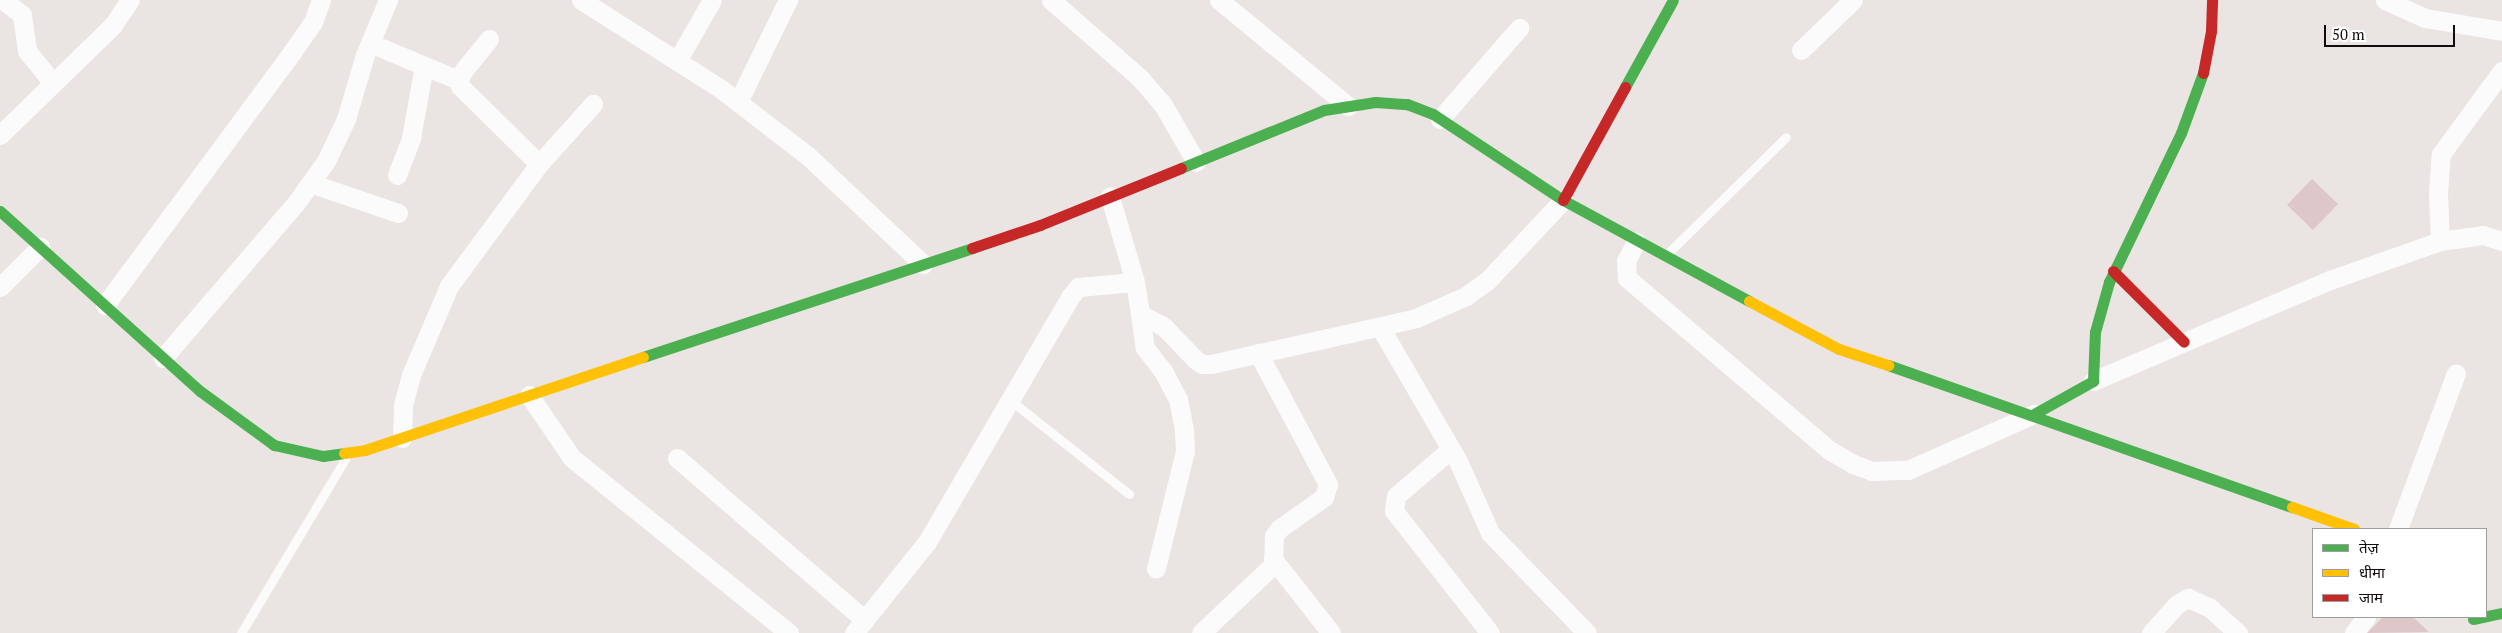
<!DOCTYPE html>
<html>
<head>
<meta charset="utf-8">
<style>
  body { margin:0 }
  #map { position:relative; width:2502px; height:633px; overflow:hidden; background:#eae4e2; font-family:"PT Serif","Noto Sans Devanagari",serif }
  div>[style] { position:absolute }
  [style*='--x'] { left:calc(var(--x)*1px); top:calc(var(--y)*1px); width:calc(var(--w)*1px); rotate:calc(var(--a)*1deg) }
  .building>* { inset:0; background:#ddc7c9 }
  .lane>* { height:9px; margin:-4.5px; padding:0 4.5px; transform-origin:4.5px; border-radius:4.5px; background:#fcfbfb }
  .street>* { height:19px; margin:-9.5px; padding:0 9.5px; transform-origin:9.5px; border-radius:9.5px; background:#fcfbfb }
  .fast>* { height:11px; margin:-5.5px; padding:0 5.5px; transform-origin:5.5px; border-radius:5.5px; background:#4caf50 }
  .slow>* { height:11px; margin:-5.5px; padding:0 5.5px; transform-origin:5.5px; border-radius:5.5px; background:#ffc107 }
  .jam>* { height:11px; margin:-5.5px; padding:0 5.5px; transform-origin:5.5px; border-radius:5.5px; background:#c62828 }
  span { translate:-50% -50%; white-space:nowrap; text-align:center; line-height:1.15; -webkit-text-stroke:4px #fff; paint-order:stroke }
  .legend { position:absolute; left:2312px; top:528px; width:175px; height:90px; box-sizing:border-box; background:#fff; border:1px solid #9f9e9d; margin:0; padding:6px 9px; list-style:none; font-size:15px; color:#100c0b }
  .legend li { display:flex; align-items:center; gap:10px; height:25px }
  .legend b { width:25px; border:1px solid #9f9e9d }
  .scale { position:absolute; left:2324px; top:25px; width:131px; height:22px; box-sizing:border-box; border:2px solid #100c0b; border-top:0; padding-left:6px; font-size:15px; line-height:18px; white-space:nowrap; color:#100c0b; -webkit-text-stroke:4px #fff; paint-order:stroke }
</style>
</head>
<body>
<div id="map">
  <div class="building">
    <i style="clip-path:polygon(2312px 179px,2338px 204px,2313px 230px,2287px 205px)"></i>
    <i style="clip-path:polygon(2383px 617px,2413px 617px,2429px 632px,2367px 633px)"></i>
  </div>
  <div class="lane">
    <i style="--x:1666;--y:255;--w:168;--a:-44.5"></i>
    <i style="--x:1009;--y:399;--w:153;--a:38.4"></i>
    <i style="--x:241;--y:633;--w:203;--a:-59.1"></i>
  </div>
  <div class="street">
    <i style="--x:3;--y:0;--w:24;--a:38"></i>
    <i style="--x:22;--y:15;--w:36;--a:82"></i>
    <i style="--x:27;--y:51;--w:40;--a:51"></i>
    <i style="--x:581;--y:0;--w:166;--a:32.4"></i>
    <i style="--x:721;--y:89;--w:110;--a:37.6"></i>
    <i style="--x:808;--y:156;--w:158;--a:43.2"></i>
    <i style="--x:1051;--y:0;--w:117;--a:41.2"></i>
    <i style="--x:1139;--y:77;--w:35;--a:49"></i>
    <i style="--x:1162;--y:103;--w:68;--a:60"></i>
    <i style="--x:1219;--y:0;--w:167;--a:39.4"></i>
    <i style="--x:2385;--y:0;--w:44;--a:24.2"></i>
    <i style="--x:2425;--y:18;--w:78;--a:9.6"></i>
    <i style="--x:489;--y:39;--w:40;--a:129"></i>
    <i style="--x:464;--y:70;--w:12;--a:121"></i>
    <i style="--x:458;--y:80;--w:6;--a:72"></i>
    <i style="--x:460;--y:86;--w:111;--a:44.6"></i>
    <i style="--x:370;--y:43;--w:95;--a:22.8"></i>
    <i style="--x:1801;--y:50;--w:72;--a:-43.9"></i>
    <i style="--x:677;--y:61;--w:70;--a:-60.2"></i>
    <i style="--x:738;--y:102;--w:114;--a:-63.9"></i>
    <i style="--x:1440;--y:119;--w:121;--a:-49"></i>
    <i style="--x:0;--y:135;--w:158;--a:-44.2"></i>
    <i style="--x:113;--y:25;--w:30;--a:-56"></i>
    <i style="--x:397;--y:175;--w:40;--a:-69"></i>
    <i style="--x:411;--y:138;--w:73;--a:-79.8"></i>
    <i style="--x:310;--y:183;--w:93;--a:18.8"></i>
    <i style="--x:2440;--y:241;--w:48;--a:-92.4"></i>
    <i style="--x:2438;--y:193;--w:39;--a:-86"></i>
    <i style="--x:2441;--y:154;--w:103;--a:-53.7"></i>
    <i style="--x:1636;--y:242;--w:21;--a:118"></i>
    <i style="--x:1626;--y:261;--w:17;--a:87"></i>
    <i style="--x:1627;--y:278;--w:265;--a:40.4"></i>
    <i style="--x:1829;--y:450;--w:28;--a:30"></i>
    <i style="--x:1853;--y:464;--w:20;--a:20"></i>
    <i style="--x:1872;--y:471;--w:36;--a:-2"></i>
    <i style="--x:1908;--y:470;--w:138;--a:-24"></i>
    <i style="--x:1135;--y:282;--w:32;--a:81"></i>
    <i style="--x:1140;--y:314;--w:27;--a:28"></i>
    <i style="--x:1164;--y:327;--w:45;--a:45.9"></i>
    <i style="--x:1195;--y:359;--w:9;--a:36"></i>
    <i style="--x:1202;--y:364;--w:9;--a:0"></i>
    <i style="--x:1211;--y:364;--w:210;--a:-12.6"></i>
    <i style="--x:1416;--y:318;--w:55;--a:-23.7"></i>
    <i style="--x:1466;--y:296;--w:26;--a:-36"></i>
    <i style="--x:1487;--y:281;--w:111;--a:-46.8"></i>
    <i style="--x:0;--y:287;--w:57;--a:-45"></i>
    <i style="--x:105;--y:305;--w:315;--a:-53.5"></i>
    <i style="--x:292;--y:52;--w:37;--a:-55"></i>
    <i style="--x:313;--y:22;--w:23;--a:-70"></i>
    <i style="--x:1140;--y:314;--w:34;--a:82"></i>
    <i style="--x:1145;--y:348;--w:29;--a:52"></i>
    <i style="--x:1163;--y:371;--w:32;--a:62"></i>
    <i style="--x:1178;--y:399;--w:33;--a:79"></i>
    <i style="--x:1184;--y:431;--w:20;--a:87"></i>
    <i style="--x:1185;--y:451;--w:121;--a:103.9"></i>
    <i style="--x:1380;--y:327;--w:155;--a:59.8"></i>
    <i style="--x:1458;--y:461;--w:79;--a:66"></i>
    <i style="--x:1490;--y:533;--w:139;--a:45.9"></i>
    <i style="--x:1258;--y:353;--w:149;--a:61.9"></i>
    <i style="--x:1328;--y:484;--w:14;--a:107"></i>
    <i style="--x:1324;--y:497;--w:55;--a:144.6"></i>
    <i style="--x:1279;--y:529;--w:9;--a:126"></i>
    <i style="--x:1274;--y:536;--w:23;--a:92"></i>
    <i style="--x:1273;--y:559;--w:94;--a:51.9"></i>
    <i style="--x:163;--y:358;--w:204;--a:-49.4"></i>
    <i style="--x:296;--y:203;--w:52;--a:-54.5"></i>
    <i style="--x:326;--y:161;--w:47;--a:-64.5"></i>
    <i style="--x:346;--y:119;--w:67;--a:-73.5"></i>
    <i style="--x:365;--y:55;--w:60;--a:-67.3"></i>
    <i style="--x:2093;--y:381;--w:258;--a:-23.1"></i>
    <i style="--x:2330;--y:280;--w:117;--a:-19.5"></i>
    <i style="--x:2440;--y:241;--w:43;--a:-7.9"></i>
    <i style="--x:2483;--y:235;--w:20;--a:18"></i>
    <i style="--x:529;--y:395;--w:76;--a:55.7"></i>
    <i style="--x:572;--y:458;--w:279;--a:38.9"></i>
    <i style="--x:402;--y:438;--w:33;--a:-88"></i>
    <i style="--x:403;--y:405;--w:31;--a:-75"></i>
    <i style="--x:411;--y:375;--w:97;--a:-66.9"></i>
    <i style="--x:449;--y:286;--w:152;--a:-53.6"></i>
    <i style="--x:539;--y:164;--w:81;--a:-48"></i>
    <i style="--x:1451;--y:449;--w:72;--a:139.5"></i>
    <i style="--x:1396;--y:496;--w:15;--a:98"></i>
    <i style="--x:1394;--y:511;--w:155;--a:51.8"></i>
    <i style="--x:677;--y:458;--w:248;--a:40.8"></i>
    <i style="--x:2398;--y:529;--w:166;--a:-69.6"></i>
    <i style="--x:854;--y:633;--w:117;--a:-51.3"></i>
    <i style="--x:927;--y:542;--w:284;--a:-59.7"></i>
    <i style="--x:1070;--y:297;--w:13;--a:-51"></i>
    <i style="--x:1078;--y:287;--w:57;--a:-5"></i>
    <i style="--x:1135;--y:282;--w:89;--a:-106.4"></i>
    <i style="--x:1201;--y:633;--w:102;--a:-43.4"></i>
    <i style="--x:2151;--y:633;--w:39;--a:-48"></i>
    <i style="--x:2177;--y:604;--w:13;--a:-29"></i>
    <i style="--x:2188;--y:598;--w:24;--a:24"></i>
    <i style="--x:2210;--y:608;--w:38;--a:42"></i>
    <i style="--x:2354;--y:633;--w:20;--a:-53"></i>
  </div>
  <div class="fast">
    <i style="--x:1625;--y:87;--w:99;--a:-61.1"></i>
    <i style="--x:1181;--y:168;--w:154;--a:-22.1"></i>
    <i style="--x:1324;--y:110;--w:52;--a:-8.9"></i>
    <i style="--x:1375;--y:102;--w:32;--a:4"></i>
    <i style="--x:1407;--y:104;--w:28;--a:21"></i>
    <i style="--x:1433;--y:114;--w:156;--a:33.5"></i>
    <i style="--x:1563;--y:200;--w:212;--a:28.5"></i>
    <i style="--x:0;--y:211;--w:269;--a:42"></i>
    <i style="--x:200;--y:391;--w:92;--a:36.1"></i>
    <i style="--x:274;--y:445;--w:50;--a:12.7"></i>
    <i style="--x:323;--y:456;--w:21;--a:-8"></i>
    <i style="--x:643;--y:357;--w:347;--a:-18.3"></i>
    <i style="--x:1888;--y:365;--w:428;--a:19.4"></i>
    <i style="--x:2034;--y:414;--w:68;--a:-29.2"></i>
    <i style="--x:2093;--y:381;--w:49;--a:-87.7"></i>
    <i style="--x:2095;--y:332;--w:52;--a:-74.4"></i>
    <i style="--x:2109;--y:282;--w:165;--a:-64.2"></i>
    <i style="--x:2181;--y:133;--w:64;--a:-69.9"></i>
    <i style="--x:2473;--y:619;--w:30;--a:-12"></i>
  </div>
  <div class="slow">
    <i style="--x:1749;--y:301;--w:102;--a:28.1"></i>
    <i style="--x:1839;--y:349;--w:52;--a:18.1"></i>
    <i style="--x:344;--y:453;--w:21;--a:-8"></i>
    <i style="--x:365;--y:450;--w:293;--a:-18.5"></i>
    <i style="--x:2292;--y:507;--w:66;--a:19.5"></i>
  </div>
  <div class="jam">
    <i style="--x:2203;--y:73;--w:43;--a:-79.2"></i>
    <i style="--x:2211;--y:31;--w:31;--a:-88"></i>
    <i style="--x:1563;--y:200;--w:129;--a:-61.2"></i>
    <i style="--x:972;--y:248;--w:72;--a:-18.7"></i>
    <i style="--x:1040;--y:225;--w:152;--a:-22"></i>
    <i style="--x:2113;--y:271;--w:100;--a:45"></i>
  </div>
  <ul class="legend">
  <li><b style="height:6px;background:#4caf50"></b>तेज़</li>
  <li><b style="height:6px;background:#ffc107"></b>धीमा</li>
  <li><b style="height:6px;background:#c62828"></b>जाम</li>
  </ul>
  <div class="scale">50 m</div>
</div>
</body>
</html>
